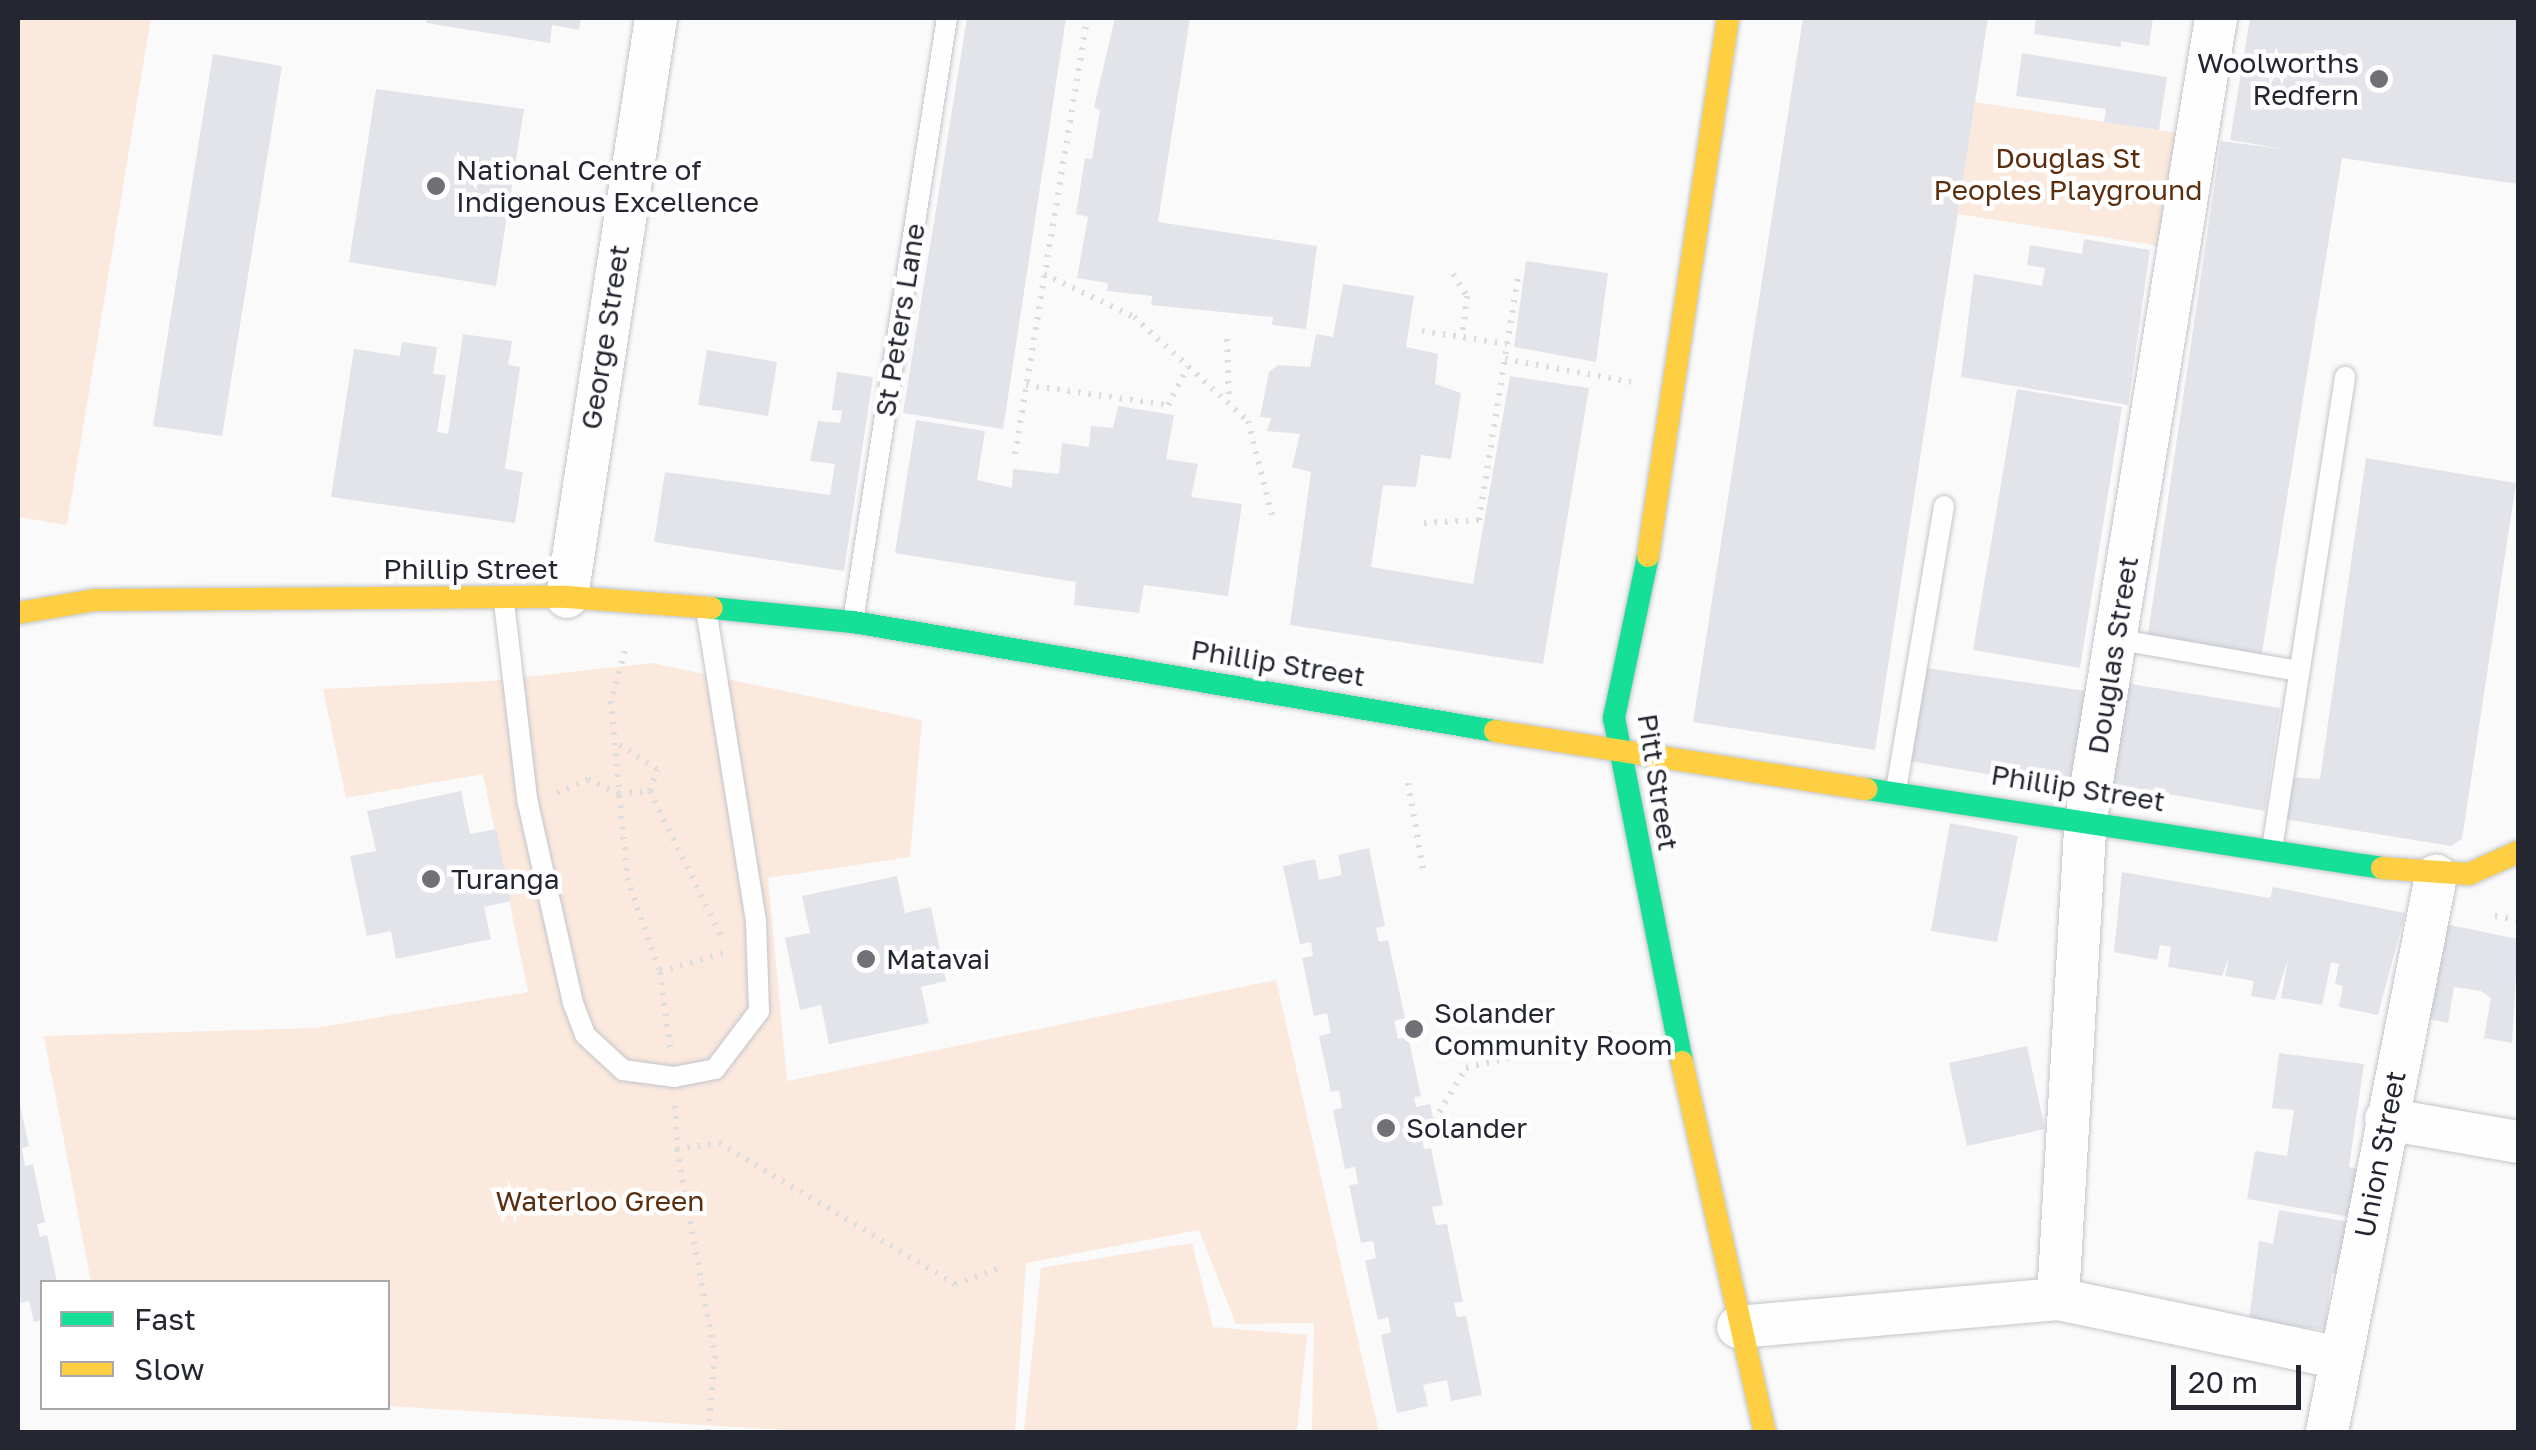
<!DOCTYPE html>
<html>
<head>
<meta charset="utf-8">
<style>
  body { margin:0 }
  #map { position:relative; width:2536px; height:1450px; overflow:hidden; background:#fafafa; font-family:"Golos Text",sans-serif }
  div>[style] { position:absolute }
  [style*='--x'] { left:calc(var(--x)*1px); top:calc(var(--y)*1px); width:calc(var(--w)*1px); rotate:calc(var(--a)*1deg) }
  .green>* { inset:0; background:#fbe9de }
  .building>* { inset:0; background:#e2e4ea }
  .path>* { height:6px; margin-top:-3px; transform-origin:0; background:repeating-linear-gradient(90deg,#ddd 0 2.5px,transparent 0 10.5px) }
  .roads { filter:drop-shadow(0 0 2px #c3c5ca) drop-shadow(0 0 2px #c3c5ca) }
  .lane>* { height:20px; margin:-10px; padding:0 10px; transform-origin:10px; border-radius:10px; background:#fefefe }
  .street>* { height:42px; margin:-21px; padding:0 21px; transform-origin:21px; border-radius:21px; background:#fefefe }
  .fast>* { height:22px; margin:-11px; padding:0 11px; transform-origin:11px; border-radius:11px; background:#16e098 }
  .slow>* { height:22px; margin:-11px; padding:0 11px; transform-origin:11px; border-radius:11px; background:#ffcf43 }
  .dots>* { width:28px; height:28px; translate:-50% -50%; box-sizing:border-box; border:5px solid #fff; border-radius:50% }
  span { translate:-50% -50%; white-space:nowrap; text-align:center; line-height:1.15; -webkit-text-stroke:9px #fff; paint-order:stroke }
  .poi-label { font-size:28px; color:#242731 }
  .right { translate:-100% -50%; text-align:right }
  .left { translate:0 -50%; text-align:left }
  .park-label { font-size:28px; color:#5a2e0e }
  .street-label { font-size:28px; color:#242731 }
  .frame { position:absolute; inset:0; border:20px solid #242731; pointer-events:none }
  .legend { position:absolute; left:40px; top:1280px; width:350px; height:130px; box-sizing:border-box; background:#fff; border:2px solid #a7a9ad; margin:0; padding:12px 18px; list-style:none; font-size:30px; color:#242731 }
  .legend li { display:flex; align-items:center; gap:20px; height:50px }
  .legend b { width:50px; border:2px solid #a7a9ad }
  .scale { position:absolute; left:2171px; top:1365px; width:130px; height:45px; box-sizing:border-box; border:5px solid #242731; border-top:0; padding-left:12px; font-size:30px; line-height:35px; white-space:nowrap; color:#242731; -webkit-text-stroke:8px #fff; paint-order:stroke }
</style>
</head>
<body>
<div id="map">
  <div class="green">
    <i style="clip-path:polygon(18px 18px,151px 18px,67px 525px,18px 517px)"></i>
    <i style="clip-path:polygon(1975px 102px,2178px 133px,2160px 246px,1958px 214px)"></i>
    <i style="clip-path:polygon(652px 663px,922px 720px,910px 857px,768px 878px,787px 1081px,1276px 980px,1379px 1432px,1312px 1432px,1314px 1323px,1236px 1324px,1199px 1230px,1026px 1263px,1015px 1432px,817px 1432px,388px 1406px,388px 1282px,91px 1282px,44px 1036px,315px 1028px,528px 992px,483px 774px,346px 798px,323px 689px,489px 681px)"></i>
    <i style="clip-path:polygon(1192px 1243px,1213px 1327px,1307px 1335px,1297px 1432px,1024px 1432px,1041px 1268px)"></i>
  </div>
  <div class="building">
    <i style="clip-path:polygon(427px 18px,581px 18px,579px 30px,552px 25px,550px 43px,426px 23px)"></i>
    <i style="clip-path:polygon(967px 18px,1066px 18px,1003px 429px,903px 413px)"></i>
    <i style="clip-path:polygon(1115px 18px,1190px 18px,1158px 222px,1317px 246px,1306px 329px,1272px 325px,1273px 317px,1151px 305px,1152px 296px,1107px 291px,1108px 283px,1077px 278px,1088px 217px,1076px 214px,1085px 158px,1092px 159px,1100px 110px,1094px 107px)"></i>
    <i style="clip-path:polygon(1803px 18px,1988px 18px,1875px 750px,1693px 722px)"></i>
    <i style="clip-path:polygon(2036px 18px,2153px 18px,2149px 46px,2121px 41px,2121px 47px,2034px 34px)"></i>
    <i style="clip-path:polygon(2250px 18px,2518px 18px,2518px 184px,2342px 158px,2261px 659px,2147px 641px,2221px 141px,2289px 150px,2230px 140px)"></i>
    <i style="clip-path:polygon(2022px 53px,2167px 77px,2159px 130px,2104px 122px,2106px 109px,2016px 96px)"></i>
    <i style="clip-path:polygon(213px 54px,282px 66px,222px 436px,153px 426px)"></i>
    <i style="clip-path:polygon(376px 89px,524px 109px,496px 286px,349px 262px)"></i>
    <i style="clip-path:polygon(2084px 239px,2150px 250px,2128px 405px,1961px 377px,1974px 274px,2042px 286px,2045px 268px,2027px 265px,2030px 245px,2082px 254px)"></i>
    <i style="clip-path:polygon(1526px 261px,1608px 273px,1596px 362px,1514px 347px)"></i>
    <i style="clip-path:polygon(1343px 284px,1414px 296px,1406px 347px,1438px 354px,1435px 384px,1461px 393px,1451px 459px,1421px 455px,1416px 487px,1383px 485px,1371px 567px,1473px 584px,1510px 376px,1589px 388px,1543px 664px,1290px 625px,1311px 472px,1292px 467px,1300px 434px,1267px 431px,1271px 418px,1260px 417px,1269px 372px,1278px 365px,1310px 367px,1316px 334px,1333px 337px)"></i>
    <i style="clip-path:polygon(463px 334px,512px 341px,508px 365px,520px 367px,505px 469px,523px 472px,515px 523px,331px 497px,354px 349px,400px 356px,402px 342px,437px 347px,433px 374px,446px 375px,437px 432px,448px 434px)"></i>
    <i style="clip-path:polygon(707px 350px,777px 362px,768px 416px,698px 405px)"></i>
    <i style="clip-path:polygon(837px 372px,873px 377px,844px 571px,654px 542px,665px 472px,830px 495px,835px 464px,810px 461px,818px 421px,840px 423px,842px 411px,832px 410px)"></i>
    <i style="clip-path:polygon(2017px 389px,2122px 407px,2080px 668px,1973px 650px)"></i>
    <i style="clip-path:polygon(1118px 406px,1174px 415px,1166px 459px,1198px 464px,1191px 497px,1242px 504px,1228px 596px,1144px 585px,1139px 613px,1074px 605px,1076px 582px,895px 553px,916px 420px,985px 431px,977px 480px,1012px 488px,1013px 469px,1059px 474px,1062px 443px,1089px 447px,1091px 426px,1113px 428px)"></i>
    <i style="clip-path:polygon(2366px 458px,2516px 483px,2462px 839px,2451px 846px,2284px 819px,2291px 777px,2320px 779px)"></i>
    <i style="clip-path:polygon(1925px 668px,2086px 691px,2071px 781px,2062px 787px,1910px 761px)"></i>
    <i style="clip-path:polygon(2125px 683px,2280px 708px,2265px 811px,2111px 784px)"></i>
    <i style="clip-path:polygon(461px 791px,470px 834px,496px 829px,511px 901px,484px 907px,491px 939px,396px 959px,391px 931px,367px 936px,350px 856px,376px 851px,367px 811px)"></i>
    <i style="clip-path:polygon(1950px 823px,2018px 836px,1997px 942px,1931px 931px)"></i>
    <i style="clip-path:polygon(1369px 848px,1385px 926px,1376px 928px,1379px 942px,1388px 940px,1405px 1018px,1394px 1021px,1398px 1039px,1408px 1036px,1421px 1096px,1414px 1097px,1416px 1107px,1430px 1104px,1437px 1134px,1422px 1137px,1424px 1149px,1431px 1148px,1443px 1205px,1432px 1207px,1436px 1225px,1447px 1224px,1463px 1302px,1454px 1303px,1457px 1317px,1466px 1316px,1482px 1395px,1451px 1401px,1447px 1380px,1423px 1385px,1428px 1406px,1397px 1413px,1381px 1335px,1391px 1332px,1388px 1317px,1378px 1320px,1365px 1261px,1376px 1258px,1373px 1241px,1361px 1243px,1349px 1185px,1358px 1184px,1355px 1167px,1345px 1169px,1333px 1110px,1342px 1108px,1339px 1090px,1331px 1092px,1319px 1036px,1331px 1033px,1327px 1013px,1314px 1016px,1302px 958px,1313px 956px,1311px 942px,1300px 944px,1283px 866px,1315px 859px,1319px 880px,1342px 875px,1338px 855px)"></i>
    <i style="clip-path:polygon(2122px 872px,2270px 898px,2273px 887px,2405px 913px,2378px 1015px,2339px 1007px,2343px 986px,2335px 984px,2339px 964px,2331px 962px,2322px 1005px,2281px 998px,2288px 959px,2275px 1000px,2251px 996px,2254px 981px,2225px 976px,2229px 957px,2222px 976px,2168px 967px,2171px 947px,2160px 945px,2157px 960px,2114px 952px)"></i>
    <i style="clip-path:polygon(897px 876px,905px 913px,931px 907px,946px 981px,921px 987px,929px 1023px,829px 1044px,821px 1005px,800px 1010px,785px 938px,810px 933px,802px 896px)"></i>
    <i style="clip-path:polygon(2445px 924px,2518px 939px,2512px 1043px,2484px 1038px,2491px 998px,2481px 991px,2454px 987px,2448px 1023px,2429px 1019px)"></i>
    <i style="clip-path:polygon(2027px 1046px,2045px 1129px,1967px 1146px,1949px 1063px)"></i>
    <i style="clip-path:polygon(2279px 1053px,2364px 1064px,2349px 1167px,2359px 1169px,2351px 1217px,2247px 1199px,2255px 1151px,2287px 1156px,2294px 1110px,2272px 1108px)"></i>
    <i style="clip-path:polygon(18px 1096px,29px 1146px,22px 1148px,25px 1166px,33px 1164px,45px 1222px,37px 1224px,40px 1237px,47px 1235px,57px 1282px,42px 1282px,42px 1320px,34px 1322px,29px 1301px,18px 1303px)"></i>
    <i style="clip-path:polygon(2279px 1210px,2350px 1222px,2341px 1276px,2332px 1273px,2325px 1330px,2249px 1320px,2259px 1241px,2273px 1244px)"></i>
  </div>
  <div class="path">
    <i style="--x:1044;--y:274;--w:100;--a:25.5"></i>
    <i style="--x:1134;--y:317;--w:154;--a:42.4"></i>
    <i style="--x:1248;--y:421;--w:97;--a:75.7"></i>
    <i style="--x:1453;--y:274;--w:26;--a:58"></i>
    <i style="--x:1467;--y:296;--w:41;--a:97"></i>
    <i style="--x:1422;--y:331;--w:86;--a:8.7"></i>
    <i style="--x:1227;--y:339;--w:63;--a:88.2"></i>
    <i style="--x:1505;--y:359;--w:128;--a:10.3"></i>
    <i style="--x:1026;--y:385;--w:143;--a:8"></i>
    <i style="--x:1168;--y:405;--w:43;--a:-62.2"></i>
    <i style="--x:1015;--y:454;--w:442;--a:-80.6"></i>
    <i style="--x:1424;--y:523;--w:55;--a:-3.1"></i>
    <i style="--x:1479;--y:520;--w:247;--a:-80.9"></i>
    <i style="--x:625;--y:651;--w:52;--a:105.6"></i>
    <i style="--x:611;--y:701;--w:178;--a:84.8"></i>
    <i style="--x:627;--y:878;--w:100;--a:70.7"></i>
    <i style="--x:660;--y:972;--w:77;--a:82.5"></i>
    <i style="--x:1408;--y:783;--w:93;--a:80.1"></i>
    <i style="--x:650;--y:791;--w:161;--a:63.9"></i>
    <i style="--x:557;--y:793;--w:34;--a:-24"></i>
    <i style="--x:588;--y:779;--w:34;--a:26"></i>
    <i style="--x:619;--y:794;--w:31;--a:-6"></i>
    <i style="--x:650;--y:791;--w:23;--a:-72"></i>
    <i style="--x:657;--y:769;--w:51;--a:-146.9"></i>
    <i style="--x:2495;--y:916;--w:23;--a:10"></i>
    <i style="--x:660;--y:972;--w:67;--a:-16.5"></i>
    <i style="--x:675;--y:1106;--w:43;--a:87.3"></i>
    <i style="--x:677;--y:1149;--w:210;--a:79.6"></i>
    <i style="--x:715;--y:1356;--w:76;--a:95.3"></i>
    <i style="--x:1434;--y:1121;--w:62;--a:-58.9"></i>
    <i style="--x:1466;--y:1068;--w:155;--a:-13.4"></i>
    <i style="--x:677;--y:1149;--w:42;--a:-8.1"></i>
    <i style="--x:719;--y:1143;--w:275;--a:30.9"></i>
    <i style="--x:955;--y:1284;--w:51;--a:-19.5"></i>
  </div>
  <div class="roads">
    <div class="lane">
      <i style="--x:504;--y:602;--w:198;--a:83.3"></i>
      <i style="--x:527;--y:799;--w:209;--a:77.3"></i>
      <i style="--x:573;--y:1003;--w:34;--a:69"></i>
      <i style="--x:585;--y:1035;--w:52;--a:42.6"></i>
      <i style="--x:623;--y:1070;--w:51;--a:7.8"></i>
      <i style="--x:674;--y:1077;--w:42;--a:-11"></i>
      <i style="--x:715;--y:1069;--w:73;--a:-52.8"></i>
      <i style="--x:759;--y:1011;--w:90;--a:-91.9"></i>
      <i style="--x:756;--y:921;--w:316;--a:-99.1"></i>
      <i style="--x:853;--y:621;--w:610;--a:-81.14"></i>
      <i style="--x:2115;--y:639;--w:187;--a:9.9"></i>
      <i style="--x:1896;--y:790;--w:288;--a:-80.4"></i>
      <i style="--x:2272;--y:849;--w:478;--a:-81.2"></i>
    </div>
    <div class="street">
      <i style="--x:567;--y:597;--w:586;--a:-81.26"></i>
      <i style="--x:2386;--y:1119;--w:134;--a:9.9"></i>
      <i style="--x:2058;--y:1299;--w:481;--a:-86.7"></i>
      <i style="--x:2086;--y:819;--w:811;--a:-80.78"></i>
      <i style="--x:1738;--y:1327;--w:321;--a:-5"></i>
      <i style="--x:2058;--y:1299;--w:289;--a:11.8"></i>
      <i style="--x:2327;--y:1432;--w:567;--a:-78.91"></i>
    </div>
    <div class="fast">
      <i style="--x:1648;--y:556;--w:166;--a:101.9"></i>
      <i style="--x:1614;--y:718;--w:351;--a:78.8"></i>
      <i style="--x:712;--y:608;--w:142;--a:5.7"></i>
      <i style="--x:853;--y:622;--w:651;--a:9.64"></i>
      <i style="--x:1867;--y:789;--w:521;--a:8.72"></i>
    </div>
    <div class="slow">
      <i style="--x:1648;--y:556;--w:544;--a:-81.54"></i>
      <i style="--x:18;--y:613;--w:79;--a:-9.5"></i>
      <i style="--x:96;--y:600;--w:471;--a:-0.4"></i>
      <i style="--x:567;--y:597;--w:145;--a:4.3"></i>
      <i style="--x:1495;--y:731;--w:376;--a:8.9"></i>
      <i style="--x:2382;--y:868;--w:87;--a:3.9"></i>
      <i style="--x:2469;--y:874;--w:54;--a:-24.2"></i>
      <i style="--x:1682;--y:1062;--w:379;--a:77.4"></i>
    </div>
  </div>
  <div class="dots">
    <i style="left:2379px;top:79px;background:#6f7177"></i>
    <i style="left:436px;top:186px;background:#6f7177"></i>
    <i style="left:431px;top:879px;background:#6f7177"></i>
    <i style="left:866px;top:959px;background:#6f7177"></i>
    <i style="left:1414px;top:1029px;background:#6f7177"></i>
    <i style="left:1386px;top:1128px;background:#6f7177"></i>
  </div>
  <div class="poi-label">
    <span class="right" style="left:2359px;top:79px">Woolworths<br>Redfern</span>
    <span class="left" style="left:456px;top:186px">National Centre of<br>Indigenous Excellence</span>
    <span class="left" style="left:451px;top:879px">Turanga</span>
    <span class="left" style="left:886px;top:959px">Matavai</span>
    <span class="left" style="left:1434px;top:1029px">Solander<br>Community Room</span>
    <span class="left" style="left:1406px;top:1128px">Solander</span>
  </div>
  <div class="park-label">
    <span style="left:2068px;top:174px">Douglas St<br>Peoples Playground</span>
    <span style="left:600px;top:1201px">Waterloo Green</span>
  </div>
  <div class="street-label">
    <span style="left:900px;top:320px;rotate:-81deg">St Peters Lane</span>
    <span style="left:605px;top:337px;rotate:-81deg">George Street</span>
    <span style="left:471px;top:569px">Phillip Street</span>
    <span style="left:2113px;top:655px;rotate:-81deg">Douglas Street</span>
    <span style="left:1278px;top:663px;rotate:9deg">Phillip Street</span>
    <span style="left:1658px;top:782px;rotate:81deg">Pitt Street</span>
    <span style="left:2078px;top:788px;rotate:9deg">Phillip Street</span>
    <span style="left:2380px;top:1154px;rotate:-79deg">Union Street</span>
  </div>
  <div class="frame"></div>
  <ul class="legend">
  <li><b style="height:12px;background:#16e098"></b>Fast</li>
  <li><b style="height:12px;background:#ffcf43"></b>Slow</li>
  </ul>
  <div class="scale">20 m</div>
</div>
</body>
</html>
